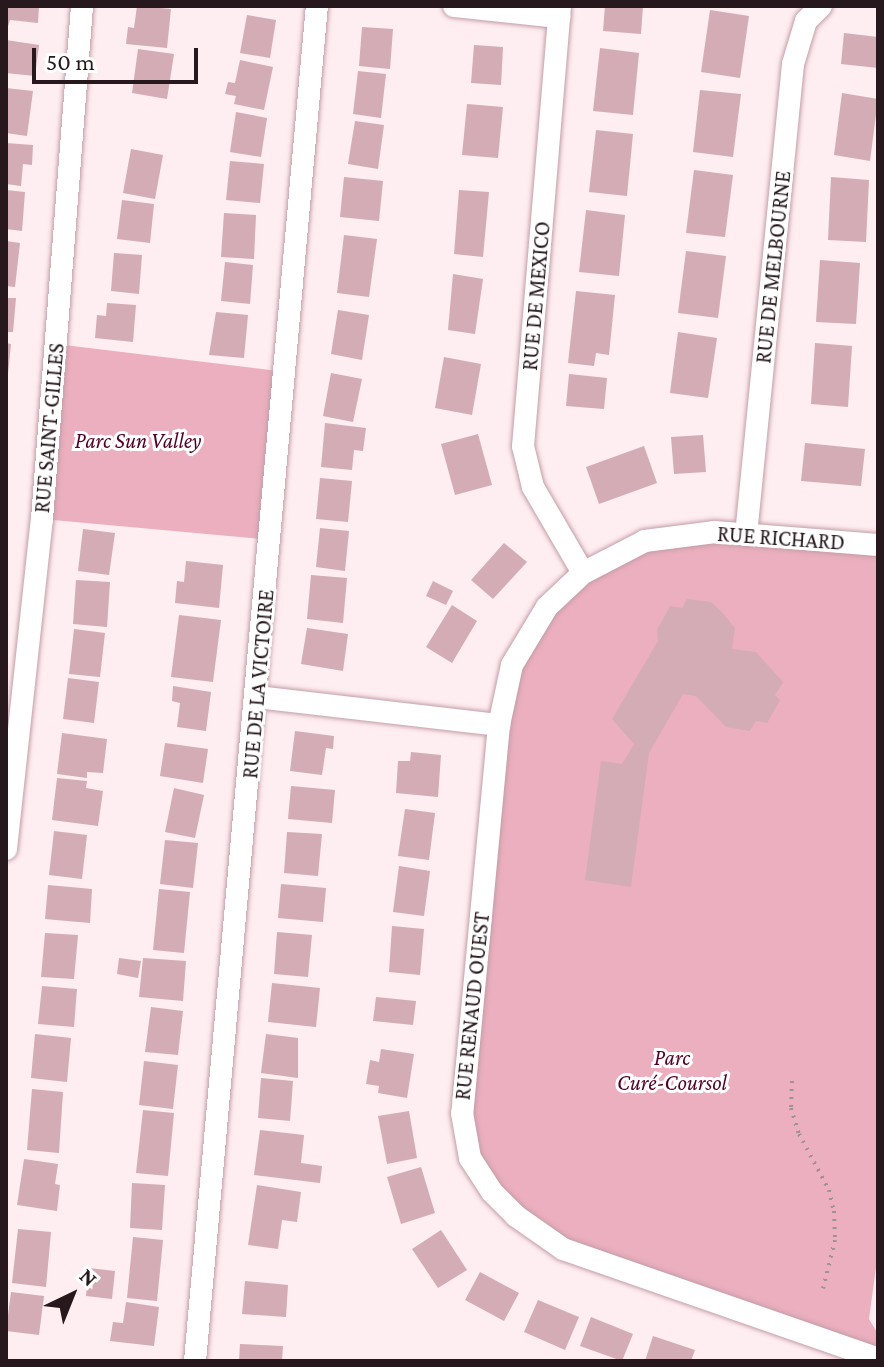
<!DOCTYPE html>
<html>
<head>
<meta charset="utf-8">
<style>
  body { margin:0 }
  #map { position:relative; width:884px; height:1367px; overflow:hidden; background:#feedf1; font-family:"Crimson Pro",serif }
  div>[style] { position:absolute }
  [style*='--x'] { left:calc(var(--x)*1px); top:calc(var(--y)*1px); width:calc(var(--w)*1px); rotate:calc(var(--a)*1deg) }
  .green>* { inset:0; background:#ebafbf }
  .building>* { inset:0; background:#d3acb6 }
  .path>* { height:4px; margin-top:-2px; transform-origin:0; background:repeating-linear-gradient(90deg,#a19195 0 2px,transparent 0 8px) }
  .roads { filter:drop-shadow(0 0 2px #c39da7) drop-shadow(0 0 2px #c39da7) }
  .street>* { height:22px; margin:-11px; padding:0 11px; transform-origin:11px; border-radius:11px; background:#fff }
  span { translate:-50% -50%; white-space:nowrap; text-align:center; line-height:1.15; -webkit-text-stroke:6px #fff; paint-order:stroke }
  .street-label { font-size:22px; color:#26181c }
  .park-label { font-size:22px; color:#540027; font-style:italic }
  .frame { position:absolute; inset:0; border:8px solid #26181c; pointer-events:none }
  .north { position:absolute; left:32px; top:1255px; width:80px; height:80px; -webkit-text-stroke:6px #fff; paint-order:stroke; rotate:43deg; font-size:22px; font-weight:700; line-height:32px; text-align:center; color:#26181c }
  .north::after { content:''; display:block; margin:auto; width:28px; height:36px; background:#26181c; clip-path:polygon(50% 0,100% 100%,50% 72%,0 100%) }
  .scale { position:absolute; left:32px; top:48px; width:166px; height:36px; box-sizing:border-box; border:4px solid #26181c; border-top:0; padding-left:10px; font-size:24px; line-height:28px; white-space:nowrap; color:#26181c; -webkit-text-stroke:6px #fff; paint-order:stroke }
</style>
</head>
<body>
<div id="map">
  <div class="green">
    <i style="clip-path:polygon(56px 344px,286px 372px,271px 540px,42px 519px)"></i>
    <i style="clip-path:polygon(645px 541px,878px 545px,878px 1253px,869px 1319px,878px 1334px,878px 1359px,563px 1249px,492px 1192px,462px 1113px,499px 725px,547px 607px)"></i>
  </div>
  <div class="building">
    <i style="clip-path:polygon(6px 6px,39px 6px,38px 23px,10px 20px,6px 33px)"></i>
    <i style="clip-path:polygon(137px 6px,171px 9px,167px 48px,126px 44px,128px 27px,134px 28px)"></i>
    <i style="clip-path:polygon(605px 6px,643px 6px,641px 34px,603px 31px)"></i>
    <i style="clip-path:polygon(710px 10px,749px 16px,740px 78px,701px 72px)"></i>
    <i style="clip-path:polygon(247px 15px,276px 20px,270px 58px,240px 53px)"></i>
    <i style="clip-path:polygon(362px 27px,393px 29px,390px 69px,359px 66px)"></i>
    <i style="clip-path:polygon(844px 33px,878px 37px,878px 68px,841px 64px)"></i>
    <i style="clip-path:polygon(6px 40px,39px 45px,35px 76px,6px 73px)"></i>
    <i style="clip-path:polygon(474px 45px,503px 47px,501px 85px,471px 83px)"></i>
    <i style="clip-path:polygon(600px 48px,639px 53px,633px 115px,593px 111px)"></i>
    <i style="clip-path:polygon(138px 49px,174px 54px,167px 99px,132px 93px)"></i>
    <i style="clip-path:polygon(240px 60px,273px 67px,264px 110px,234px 104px,236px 96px,225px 94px,228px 82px,235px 83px)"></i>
    <i style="clip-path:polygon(358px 71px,386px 74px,381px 118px,353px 114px)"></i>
    <i style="clip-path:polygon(6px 88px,33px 91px,27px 136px,6px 133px)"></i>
    <i style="clip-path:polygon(700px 90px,741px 94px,733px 157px,693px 152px)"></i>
    <i style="clip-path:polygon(842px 93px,878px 99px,870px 161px,834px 155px)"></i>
    <i style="clip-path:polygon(467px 104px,503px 107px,498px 158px,462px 155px)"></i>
    <i style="clip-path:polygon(236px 112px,267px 118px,261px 157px,230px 152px)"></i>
    <i style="clip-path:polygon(355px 121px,384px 125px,378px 169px,348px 164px)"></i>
    <i style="clip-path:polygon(596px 130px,633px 134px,627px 196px,589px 192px)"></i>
    <i style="clip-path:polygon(6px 143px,33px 145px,32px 165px,23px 164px,21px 186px,6px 184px)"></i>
    <i style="clip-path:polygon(131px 149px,163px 155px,155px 199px,123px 193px)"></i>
    <i style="clip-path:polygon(230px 161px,264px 164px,260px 203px,226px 200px)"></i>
    <i style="clip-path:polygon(694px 170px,733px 175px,725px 237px,686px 233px)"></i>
    <i style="clip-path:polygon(344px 177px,383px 181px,379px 221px,340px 217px)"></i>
    <i style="clip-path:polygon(831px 177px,869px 180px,866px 242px,828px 240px)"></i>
    <i style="clip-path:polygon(6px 190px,25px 192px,22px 231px,6px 229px)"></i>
    <i style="clip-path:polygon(459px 190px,489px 192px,483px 257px,454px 254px)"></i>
    <i style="clip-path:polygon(122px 200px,154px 204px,150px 243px,117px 239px)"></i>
    <i style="clip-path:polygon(586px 210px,625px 215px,619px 276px,579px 272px)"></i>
    <i style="clip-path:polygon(224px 213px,256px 215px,254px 259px,221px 257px)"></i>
    <i style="clip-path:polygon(344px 235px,377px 239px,369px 297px,337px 293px)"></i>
    <i style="clip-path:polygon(6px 241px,20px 243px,15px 287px,6px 286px)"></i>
    <i style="clip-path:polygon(686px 251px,726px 256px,718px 318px,678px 313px)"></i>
    <i style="clip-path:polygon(114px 253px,142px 255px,139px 294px,111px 291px)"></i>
    <i style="clip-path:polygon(820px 260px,860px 263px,856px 324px,816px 322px)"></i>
    <i style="clip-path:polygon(225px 262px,253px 265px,250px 304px,221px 301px)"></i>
    <i style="clip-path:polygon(453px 274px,483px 279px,475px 334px,448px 330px)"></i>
    <i style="clip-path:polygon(576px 291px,615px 295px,609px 355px,596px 353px,594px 366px,568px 363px)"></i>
    <i style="clip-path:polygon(6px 298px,16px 298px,13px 332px,6px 332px)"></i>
    <i style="clip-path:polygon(107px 303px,136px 305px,133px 342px,95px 338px,97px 315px,106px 316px)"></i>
    <i style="clip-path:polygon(338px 310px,369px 315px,362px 360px,331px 354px)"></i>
    <i style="clip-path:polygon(216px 312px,248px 315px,244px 358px,209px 355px)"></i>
    <i style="clip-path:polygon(678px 332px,717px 338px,708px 398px,670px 393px)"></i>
    <i style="clip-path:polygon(6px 343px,11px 344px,8px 374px,6px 374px)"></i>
    <i style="clip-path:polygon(815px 343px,852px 346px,848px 407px,811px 404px)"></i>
    <i style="clip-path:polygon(444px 357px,481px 364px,472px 415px,435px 408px)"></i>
    <i style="clip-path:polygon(331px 373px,362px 379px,353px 422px,323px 416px)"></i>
    <i style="clip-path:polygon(569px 374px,607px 378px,604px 409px,566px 406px)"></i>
    <i style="clip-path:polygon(325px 423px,366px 428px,363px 451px,354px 450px,352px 470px,321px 467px)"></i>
    <i style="clip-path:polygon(478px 434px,492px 485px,455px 495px,441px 444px)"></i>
    <i style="clip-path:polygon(703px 435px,706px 472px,674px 474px,671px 437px)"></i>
    <i style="clip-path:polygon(805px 443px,865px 449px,861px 486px,801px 481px)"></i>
    <i style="clip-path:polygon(644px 446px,657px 483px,599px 504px,586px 467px)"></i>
    <i style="clip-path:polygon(320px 478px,352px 481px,348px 522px,316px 519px)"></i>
    <i style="clip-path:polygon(320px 528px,349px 531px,345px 571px,316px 567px)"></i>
    <i style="clip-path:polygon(83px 529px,115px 533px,109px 575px,78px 571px)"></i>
    <i style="clip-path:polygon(504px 543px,527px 562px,493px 599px,471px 580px)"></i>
    <i style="clip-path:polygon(186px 561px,223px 565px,219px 608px,175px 603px,177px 581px,184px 582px)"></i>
    <i style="clip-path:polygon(311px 575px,347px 578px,343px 623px,307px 619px)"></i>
    <i style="clip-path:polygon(76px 580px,110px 582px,107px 627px,73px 624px)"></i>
    <i style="clip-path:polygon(433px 581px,453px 591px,446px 605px,426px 596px)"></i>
    <i style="clip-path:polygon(687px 599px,711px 602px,721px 611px,735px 628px,732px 649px,756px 652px,783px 682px,775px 695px,780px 700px,767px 723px,756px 721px,750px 731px,726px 727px,696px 696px,683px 694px,649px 753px,631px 887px,585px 880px,601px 761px,622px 764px,634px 744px,612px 719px,658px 641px,657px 630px,670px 606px,682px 608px)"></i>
    <i style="clip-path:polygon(452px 605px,477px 621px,452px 663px,426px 647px)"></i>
    <i style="clip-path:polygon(179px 615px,221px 620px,213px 682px,171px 677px)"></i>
    <i style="clip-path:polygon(307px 628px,348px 634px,343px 671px,301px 664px)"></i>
    <i style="clip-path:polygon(74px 629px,105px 633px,100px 677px,69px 674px)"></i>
    <i style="clip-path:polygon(68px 678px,99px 682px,94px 723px,63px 719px)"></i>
    <i style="clip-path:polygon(173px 686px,211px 692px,206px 731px,177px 727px,180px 703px,172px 701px)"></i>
    <i style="clip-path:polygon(295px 731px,334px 736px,333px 749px,326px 748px,322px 775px,290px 771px)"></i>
    <i style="clip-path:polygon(62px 733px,107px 739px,103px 773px,87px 772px,87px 778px,57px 774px)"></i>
    <i style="clip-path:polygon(165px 743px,208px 749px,203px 783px,160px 776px)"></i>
    <i style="clip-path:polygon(411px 752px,441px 755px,438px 797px,396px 793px,398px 761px,410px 761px)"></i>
    <i style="clip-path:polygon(57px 778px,87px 781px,86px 788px,103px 791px,98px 826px,52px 820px)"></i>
    <i style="clip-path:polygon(291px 786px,335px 790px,332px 823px,288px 819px)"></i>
    <i style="clip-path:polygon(174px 788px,204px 795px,195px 838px,165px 832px)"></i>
    <i style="clip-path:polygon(405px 809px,435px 813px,429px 860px,398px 856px)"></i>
    <i style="clip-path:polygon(54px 831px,87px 835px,82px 879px,49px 875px)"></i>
    <i style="clip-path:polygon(287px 832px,322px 834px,318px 876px,284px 873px)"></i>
    <i style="clip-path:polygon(165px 840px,198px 843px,193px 888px,160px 884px)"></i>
    <i style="clip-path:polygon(399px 866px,430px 871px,424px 916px,393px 912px)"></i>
    <i style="clip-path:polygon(281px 884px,326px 888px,323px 922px,278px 918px)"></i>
    <i style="clip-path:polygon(48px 885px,92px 889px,90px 923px,45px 919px)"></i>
    <i style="clip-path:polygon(159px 889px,190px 892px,184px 953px,153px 950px)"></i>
    <i style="clip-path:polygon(392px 926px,424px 929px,420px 975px,389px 972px)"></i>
    <i style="clip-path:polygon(277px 932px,312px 935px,308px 977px,274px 974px)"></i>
    <i style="clip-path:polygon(45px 933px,78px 935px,74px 979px,41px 977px)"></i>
    <i style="clip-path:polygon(119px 958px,141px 961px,138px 978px,117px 974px)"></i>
    <i style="clip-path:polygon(143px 958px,186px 961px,183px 1001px,139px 997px)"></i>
    <i style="clip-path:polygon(272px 983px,320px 988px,316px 1027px,268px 1022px)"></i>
    <i style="clip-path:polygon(42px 986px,77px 989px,74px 1027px,38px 1024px)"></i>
    <i style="clip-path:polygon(376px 997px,416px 1001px,413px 1025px,373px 1021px)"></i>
    <i style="clip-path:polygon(151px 1007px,183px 1011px,178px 1055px,145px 1052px)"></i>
    <i style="clip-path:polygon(35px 1034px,71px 1038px,67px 1082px,31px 1078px)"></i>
    <i style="clip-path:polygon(266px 1034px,298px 1038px,298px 1078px,261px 1073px)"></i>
    <i style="clip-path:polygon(381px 1049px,414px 1054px,407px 1098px,378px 1093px,379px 1086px,366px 1084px,370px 1060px,379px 1062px)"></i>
    <i style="clip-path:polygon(144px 1061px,178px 1065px,173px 1109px,139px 1105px)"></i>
    <i style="clip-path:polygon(261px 1078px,293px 1081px,290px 1121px,258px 1118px)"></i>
    <i style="clip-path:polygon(32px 1089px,63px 1092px,59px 1153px,27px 1150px)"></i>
    <i style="clip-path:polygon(143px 1110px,174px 1113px,168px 1176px,136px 1173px)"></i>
    <i style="clip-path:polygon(409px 1111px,417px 1158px,387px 1164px,378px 1116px)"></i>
    <i style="clip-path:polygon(260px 1130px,304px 1135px,301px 1163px,322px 1166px,320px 1183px,254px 1175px)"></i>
    <i style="clip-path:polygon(24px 1159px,58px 1164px,55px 1184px,60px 1185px,57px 1211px,17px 1205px)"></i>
    <i style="clip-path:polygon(421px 1167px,435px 1213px,401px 1224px,387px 1177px)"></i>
    <i style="clip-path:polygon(132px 1183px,165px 1185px,162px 1230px,130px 1228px)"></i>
    <i style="clip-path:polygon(257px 1185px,301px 1192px,297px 1222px,282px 1220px,278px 1249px,248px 1245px)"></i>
    <i style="clip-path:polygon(18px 1229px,51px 1232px,46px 1287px,12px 1283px)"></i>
    <i style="clip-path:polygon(441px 1230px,467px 1270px,438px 1288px,412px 1249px)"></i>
    <i style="clip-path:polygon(133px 1237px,163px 1240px,157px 1301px,127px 1298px)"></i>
    <i style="clip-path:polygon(89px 1268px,115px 1271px,112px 1299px,86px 1296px)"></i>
    <i style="clip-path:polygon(480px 1272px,519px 1293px,504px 1321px,465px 1300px)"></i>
    <i style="clip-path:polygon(245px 1281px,288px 1285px,286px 1317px,242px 1314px)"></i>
    <i style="clip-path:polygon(11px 1292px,44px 1296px,39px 1335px,6px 1331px)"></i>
    <i style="clip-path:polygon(538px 1300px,579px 1317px,565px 1350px,524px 1332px)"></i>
    <i style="clip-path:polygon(126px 1302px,159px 1307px,154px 1346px,110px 1341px,113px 1322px,123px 1323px)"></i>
    <i style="clip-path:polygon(591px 1317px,633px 1334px,622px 1361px,580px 1346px)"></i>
    <i style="clip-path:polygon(653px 1336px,695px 1350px,691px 1361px,645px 1361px)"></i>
    <i style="clip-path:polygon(240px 1344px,283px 1346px,282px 1361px,239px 1361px)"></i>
  </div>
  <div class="path">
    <i style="--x:792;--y:1081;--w:27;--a:92"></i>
    <i style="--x:791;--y:1108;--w:27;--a:73"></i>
    <i style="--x:799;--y:1134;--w:64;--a:61.8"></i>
    <i style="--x:829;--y:1190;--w:22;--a:77"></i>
    <i style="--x:834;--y:1211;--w:29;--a:88"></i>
    <i style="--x:835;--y:1240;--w:50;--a:103.8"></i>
  </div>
  <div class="roads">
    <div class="street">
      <i style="--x:454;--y:6;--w:106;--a:6"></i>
      <i style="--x:560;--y:6;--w:442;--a:94.8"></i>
      <i style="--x:523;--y:446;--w:42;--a:76.3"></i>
      <i style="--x:533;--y:487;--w:99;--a:59.8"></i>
      <i style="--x:746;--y:535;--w:473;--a:-84.3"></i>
      <i style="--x:793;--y:64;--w:45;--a:-73.2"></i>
      <i style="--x:806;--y:21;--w:21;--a:-45"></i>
      <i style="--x:878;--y:545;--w:164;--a:-175.4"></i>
      <i style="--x:715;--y:532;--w:71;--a:172.7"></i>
      <i style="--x:645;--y:541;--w:70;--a:152.7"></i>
      <i style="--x:583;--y:573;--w:50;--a:136.6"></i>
      <i style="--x:547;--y:607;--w:68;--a:121.1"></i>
      <i style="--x:512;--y:665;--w:61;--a:102.2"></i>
      <i style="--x:499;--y:725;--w:390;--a:95.4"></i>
      <i style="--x:462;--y:1113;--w:46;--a:79.9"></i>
      <i style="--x:470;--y:1158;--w:40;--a:57.1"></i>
      <i style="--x:492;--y:1192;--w:34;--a:45"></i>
      <i style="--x:516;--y:1216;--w:57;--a:35.1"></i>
      <i style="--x:563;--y:1249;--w:334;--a:19.2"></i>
      <i style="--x:257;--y:697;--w:244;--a:6.6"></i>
      <i style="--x:6;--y:849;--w:332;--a:-83.8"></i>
      <i style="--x:42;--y:519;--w:515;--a:-85.54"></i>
      <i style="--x:195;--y:1361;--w:1360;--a:-84.86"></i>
    </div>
  </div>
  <div class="street-label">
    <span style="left:773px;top:267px;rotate:-84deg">RUE DE MELBOURNE</span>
    <span style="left:536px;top:296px;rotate:-85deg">RUE DE MEXICO</span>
    <span style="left:49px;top:428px;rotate:-85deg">RUE SAINT-GILLES</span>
    <span style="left:781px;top:538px;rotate:4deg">RUE RICHARD</span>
    <span style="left:258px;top:684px;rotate:-85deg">RUE DE LA VICTOIRE</span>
    <span style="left:472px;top:1006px;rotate:-84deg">RUE RENAUD OUEST</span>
  </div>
  <div class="park-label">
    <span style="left:138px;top:441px">Parc Sun Valley</span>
    <span style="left:672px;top:1070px">Parc<br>Curé-Coursol</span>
  </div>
  <div class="frame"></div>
  <div class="north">N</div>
  <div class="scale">50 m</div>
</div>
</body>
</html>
